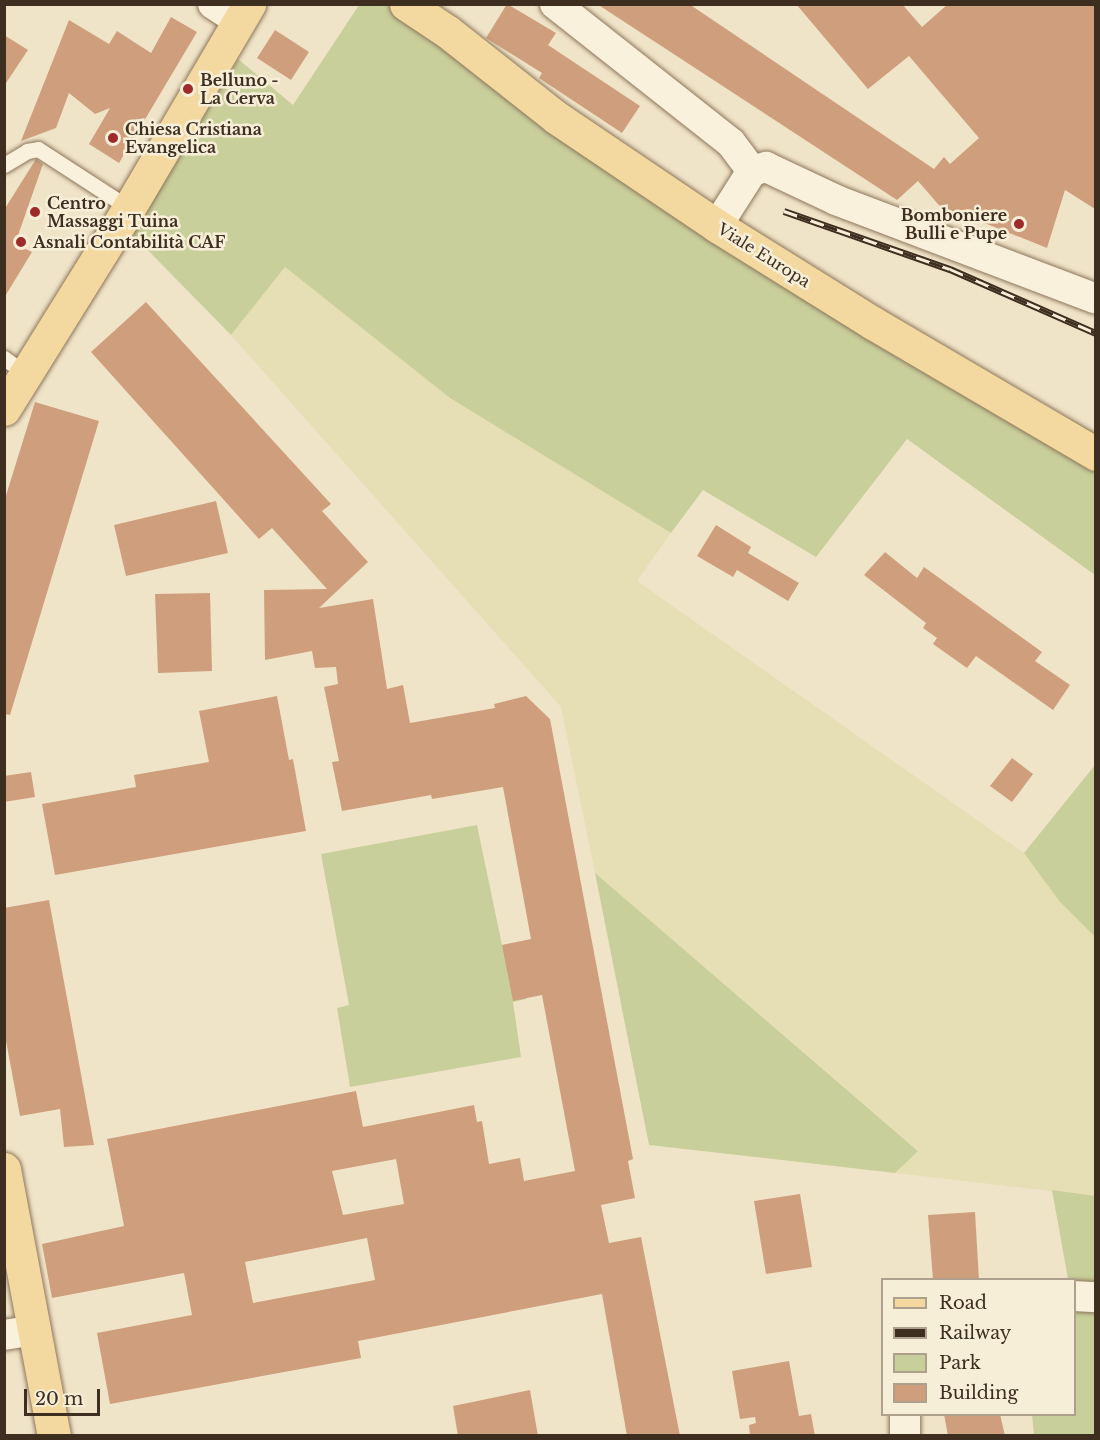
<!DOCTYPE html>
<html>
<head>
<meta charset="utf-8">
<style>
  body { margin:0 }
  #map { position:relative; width:1100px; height:1440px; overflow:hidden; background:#f0e4c8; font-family:"Libre Baskerville",serif }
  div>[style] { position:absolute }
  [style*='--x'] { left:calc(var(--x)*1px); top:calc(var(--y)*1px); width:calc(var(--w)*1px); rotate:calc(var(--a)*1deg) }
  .farmland>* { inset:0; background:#e6deb5 }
  .green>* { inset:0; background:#c9cf9b }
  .building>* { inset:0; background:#cf9f7d }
  .roads { filter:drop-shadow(0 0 2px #8d765c) drop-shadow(0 0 2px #8d765c) }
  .lane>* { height:15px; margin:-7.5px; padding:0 7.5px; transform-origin:7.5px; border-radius:7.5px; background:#faf1dc }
  .street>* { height:30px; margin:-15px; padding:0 15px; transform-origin:15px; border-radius:15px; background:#faf1dc }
  .primary>* { height:33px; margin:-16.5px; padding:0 16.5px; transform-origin:16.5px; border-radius:16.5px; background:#f3d9a0 }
  .rail>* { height:7px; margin-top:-3.5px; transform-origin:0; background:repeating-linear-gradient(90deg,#f7eed8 0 14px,#3d2e20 0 28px); box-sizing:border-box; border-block:2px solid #3d2e20 }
  .dots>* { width:16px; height:16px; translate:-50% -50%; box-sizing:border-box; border:3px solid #f7eed8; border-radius:50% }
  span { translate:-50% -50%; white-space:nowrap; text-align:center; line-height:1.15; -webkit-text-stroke:5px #f7eed8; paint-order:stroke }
  .poi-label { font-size:16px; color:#3d2e20; font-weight:700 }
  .left { translate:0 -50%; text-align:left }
  .right { translate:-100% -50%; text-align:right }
  .street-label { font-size:16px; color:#3d2e20 }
  .frame { position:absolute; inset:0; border:6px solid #3d2e20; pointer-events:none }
  .legend { position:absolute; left:881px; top:1278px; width:195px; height:138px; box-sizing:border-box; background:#f7eed8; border:2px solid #ada18e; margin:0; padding:8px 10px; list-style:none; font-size:18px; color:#3d2e20 }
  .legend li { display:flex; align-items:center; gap:12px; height:30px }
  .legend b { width:30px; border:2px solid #ada18e }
  .scale { position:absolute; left:24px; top:1389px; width:76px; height:27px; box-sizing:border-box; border:3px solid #3d2e20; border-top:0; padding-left:8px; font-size:18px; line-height:21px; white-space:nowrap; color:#3d2e20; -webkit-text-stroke:4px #f7eed8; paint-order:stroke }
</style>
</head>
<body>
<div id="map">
  <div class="farmland">
    <i style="clip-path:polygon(285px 267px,450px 398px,671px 533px,637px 581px,1024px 853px,1060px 902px,1095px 937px,1095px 1196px,895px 1173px,918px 1150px,595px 873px,561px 707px,231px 335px)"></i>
  </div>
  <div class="green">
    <i style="clip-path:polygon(359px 5px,424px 5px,518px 107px,945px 351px,1095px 433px,1095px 575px,907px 439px,816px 557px,703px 490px,671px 533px,450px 398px,285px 267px,231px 335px,126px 228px,155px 184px,179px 158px,238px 59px,293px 105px)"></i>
    <i style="clip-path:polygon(1095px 765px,1095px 937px,1060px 902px,1024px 853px)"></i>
    <i style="clip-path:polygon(477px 825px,502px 945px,515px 943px,526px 999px,513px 1002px,521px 1057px,350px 1087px,337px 1008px,349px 1005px,321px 854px)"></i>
    <i style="clip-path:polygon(595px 873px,918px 1151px,895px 1173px,649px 1145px)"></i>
    <i style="clip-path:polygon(1052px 1190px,1095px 1196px,1095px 1435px,1034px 1435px,1032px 1415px,1074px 1414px,1074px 1280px,1068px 1279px)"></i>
  </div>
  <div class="building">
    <i style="clip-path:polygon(507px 4px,556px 33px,548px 45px,640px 106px,622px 133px,539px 78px,542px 73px,486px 38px)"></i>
    <i style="clip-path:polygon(597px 4px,689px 4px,934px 169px,944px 157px,950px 164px,979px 138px,909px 56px,868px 89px,796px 4px,902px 4px,922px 27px,948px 4px,1095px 4px,1095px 209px,1065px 190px,1047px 248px,957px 212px,950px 218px,918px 181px,897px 200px)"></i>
    <i style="clip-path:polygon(171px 17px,197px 32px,119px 163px,89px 144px,110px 108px,95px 114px,69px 93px,56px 128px,21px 141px,69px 20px,109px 44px,117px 31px,151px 53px)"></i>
    <i style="clip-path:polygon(275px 30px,309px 52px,291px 80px,257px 58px)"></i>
    <i style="clip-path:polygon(4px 35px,28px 50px,4px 86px)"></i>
    <i style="clip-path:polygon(36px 159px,43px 164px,15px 244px,32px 252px,4px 298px,4px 210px)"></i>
    <i style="clip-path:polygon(evenodd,146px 302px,331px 504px,322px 511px,368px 562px,319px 608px,373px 599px,387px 689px,403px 685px,410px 723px,495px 708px,494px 704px,526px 696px,550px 719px,633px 1159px,628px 1161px,635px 1198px,601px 1205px,609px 1243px,641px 1237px,680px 1436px,627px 1436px,602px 1294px,358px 1341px,361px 1358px,110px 1404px,97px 1333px,192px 1315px,184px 1273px,52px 1298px,42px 1244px,124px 1226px,107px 1139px,356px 1091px,363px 1127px,474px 1105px,477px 1122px,482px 1121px,489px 1164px,520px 1158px,524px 1181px,575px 1171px,542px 995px,513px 1001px,502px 945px,531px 939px,503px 787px,432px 799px,431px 795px,342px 811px,332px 762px,339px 761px,324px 687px,338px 684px,336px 667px,315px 668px,312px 651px,265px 660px,264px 590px,327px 589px,272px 528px,259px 539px,91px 352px,146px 302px,396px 1159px,404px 1204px,343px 1215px,332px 1171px,396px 1159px,146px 302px,367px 1238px,375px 1280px,253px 1303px,245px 1262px,367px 1238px)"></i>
    <i style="clip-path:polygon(35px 402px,99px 421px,10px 715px,4px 714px,4px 502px)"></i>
    <i style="clip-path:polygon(216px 501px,228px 553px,126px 576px,114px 525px)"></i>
    <i style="clip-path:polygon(716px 525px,751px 547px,748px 553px,799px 583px,788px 601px,737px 570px,733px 577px,697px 556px)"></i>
    <i style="clip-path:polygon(885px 552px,917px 578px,924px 567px,1042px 652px,1035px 661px,1070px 685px,1053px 710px,976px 656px,967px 668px,933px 644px,937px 638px,923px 628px,926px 623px,864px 575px)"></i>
    <i style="clip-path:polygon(210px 593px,212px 671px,158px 673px,155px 594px)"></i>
    <i style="clip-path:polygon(277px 696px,289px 760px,293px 759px,306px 831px,55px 875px,42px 804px,136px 787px,134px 775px,209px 762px,199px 711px)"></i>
    <i style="clip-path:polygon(1012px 758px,1033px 774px,1012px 802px,990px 786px)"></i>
    <i style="clip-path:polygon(31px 772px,35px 797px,4px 802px,4px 776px)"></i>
    <i style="clip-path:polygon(49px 900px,94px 1145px,64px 1147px,60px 1109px,20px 1116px,4px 1030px,4px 908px)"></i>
    <i style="clip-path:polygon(800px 1194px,812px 1267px,766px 1274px,754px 1201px)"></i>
    <i style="clip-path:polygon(975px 1212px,979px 1280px,933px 1280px,928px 1215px)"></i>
    <i style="clip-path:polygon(789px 1361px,799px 1416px,811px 1414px,815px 1436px,750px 1436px,749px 1425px,756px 1423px,755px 1417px,740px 1419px,732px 1371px)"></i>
    <i style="clip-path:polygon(530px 1390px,538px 1436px,458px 1436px,453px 1406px)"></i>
    <i style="clip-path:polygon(944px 1414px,1000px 1414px,1005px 1436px,948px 1436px)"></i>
  </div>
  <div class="roads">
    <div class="lane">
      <i style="--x:4;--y:165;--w:27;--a:-31"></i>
      <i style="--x:27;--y:151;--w:11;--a:-10"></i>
      <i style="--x:38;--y:149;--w:108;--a:33"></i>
      <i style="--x:4;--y:358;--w:26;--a:36"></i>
    </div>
    <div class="street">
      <i style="--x:213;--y:4;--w:31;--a:33"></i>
      <i style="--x:555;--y:4;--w:224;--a:38.3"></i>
      <i style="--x:731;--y:143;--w:35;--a:53"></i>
      <i style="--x:717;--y:226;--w:65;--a:-57.5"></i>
      <i style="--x:752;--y:171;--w:15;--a:-16"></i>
      <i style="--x:766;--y:167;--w:77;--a:25.2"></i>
      <i style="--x:836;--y:200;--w:278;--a:20.8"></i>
      <i style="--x:1074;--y:1296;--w:22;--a:3"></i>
      <i style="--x:4;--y:1335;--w:30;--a:-9"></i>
      <i style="--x:905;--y:1436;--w:22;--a:-90"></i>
    </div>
    <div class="primary">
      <i style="--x:406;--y:4;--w:50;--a:33.7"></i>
      <i style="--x:448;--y:32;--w:139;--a:38.3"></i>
      <i style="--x:557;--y:118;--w:193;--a:34"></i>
      <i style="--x:717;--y:226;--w:184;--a:31.9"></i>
      <i style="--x:873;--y:323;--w:259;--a:30.4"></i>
      <i style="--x:4;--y:409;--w:237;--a:-58.1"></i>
      <i style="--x:129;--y:208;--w:237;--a:-59.5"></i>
      <i style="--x:4;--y:1169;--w:272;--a:79.4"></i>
    </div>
  </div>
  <div class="rail">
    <i style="--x:784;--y:211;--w:176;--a:19.3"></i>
    <i style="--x:950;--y:269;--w:159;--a:23.7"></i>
  </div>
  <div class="dots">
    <i style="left:188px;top:89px;background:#9e2a2b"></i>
    <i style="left:113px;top:138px;background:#9e2a2b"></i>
    <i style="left:35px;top:212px;background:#9e2a2b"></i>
    <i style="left:1019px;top:224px;background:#9e2a2b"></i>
    <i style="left:21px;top:242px;background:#9e2a2b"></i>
  </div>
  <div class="poi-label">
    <span class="left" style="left:200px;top:89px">Belluno -<br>La Cerva</span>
    <span class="left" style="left:125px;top:138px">Chiesa Cristiana<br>Evangelica</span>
    <span class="left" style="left:47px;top:212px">Centro<br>Massaggi Tuina</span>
    <span class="right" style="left:1007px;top:224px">Bomboniere<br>Bulli e Pupe</span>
    <span class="left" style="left:33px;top:242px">Asnali Contabilità CAF</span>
  </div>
  <div class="street-label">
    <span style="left:764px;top:255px;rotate:32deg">Viale Europa</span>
  </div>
  <div class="frame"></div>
  <ul class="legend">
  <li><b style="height:8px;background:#f3d9a0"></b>Road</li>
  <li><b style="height:8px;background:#3d2e20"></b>Railway</li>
  <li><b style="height:16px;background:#c9cf9b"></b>Park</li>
  <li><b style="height:16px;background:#cf9f7d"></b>Building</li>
  </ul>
  <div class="scale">20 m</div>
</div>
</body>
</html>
